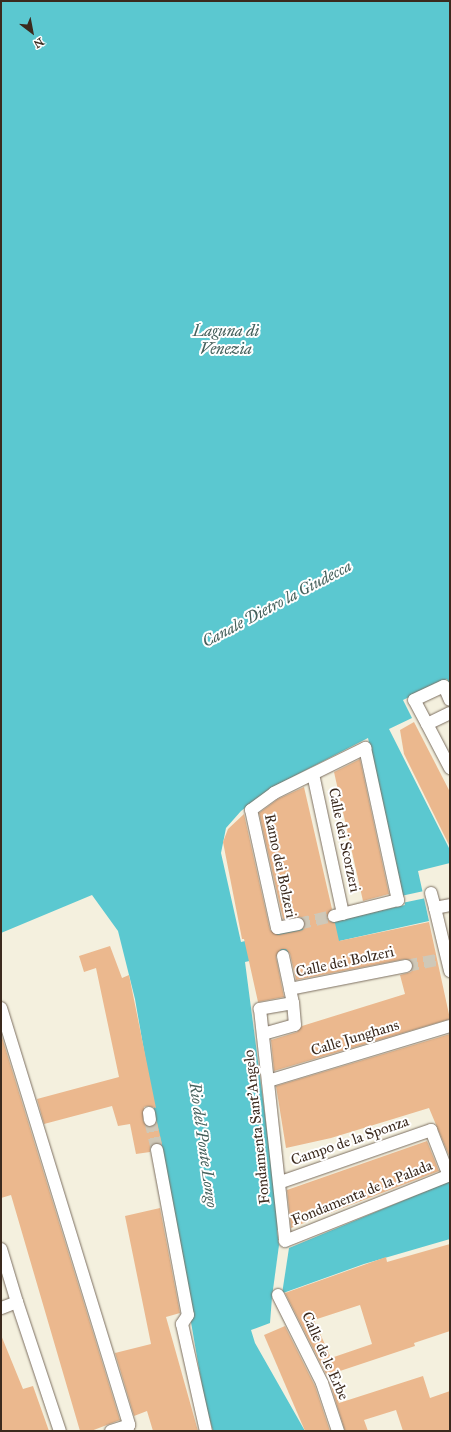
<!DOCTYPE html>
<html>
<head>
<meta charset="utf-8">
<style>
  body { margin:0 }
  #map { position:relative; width:451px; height:1432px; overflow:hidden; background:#f4f0de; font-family:"IM FELL Great Primer",serif }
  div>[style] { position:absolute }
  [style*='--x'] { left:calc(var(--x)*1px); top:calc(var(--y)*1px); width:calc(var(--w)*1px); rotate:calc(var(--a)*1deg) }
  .water>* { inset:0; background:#5bc8d0 }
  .pier>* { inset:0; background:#f4f0de }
  .building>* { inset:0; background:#ebb88e }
  .pedestrian-tunnel>* { height:12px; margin-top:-6px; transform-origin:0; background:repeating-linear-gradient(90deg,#cfc8b8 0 12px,transparent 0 18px) }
  .roads { filter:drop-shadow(0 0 1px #7c6f61) drop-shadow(0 0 1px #7c6f61) }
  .pedestrian>* { height:12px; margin:-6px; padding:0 6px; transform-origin:6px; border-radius:6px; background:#fff }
  span { translate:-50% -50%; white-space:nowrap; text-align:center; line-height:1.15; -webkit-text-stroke:4px #fff; paint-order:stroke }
  .street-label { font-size:15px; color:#3b2a1e }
  .water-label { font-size:16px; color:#46615c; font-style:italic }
  .frame { position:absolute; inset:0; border:2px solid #3b2a1e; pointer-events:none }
  .north { position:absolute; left:12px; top:12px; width:40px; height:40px; -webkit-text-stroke:3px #fff; paint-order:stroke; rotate:148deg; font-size:11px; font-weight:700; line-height:16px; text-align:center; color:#3b2a1e }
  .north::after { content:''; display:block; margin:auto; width:14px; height:18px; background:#3b2a1e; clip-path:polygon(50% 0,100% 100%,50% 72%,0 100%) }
</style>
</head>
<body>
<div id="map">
  <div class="water">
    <i style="clip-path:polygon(evenodd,1px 1px,450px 1px,450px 685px,447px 679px,403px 700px,412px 718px,389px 729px,450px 850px,450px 863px,418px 871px,429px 921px,245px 962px,280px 1229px,277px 1230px,279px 1245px,289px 1248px,450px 1181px,450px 1239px,364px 1264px,272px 1297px,270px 1323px,251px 1330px,255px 1343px,305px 1431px,213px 1431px,205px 1403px,135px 999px,118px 931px,92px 895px,1px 933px,1px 1px,368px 738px,405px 905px,241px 942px,221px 853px,226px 828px,241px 811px,273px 787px,368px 738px)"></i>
  </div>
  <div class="pier">
    <i style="clip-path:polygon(424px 891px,426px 898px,402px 903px,401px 896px)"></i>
    <i style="clip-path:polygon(279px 1245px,289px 1248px,282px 1294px,272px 1297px)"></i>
  </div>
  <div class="building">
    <i style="clip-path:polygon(414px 722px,450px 792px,450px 847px,404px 754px,400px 730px)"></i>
    <i style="clip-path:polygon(360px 759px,389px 894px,363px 901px,334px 772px)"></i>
    <i style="clip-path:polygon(304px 787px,332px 909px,327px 917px,329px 921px,335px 923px,339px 941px,429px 922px,450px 1019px,274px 1071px,271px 1040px,297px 1032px,302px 1026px,405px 994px,400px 975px,411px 972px,413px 968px,411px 961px,405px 959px,296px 980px,290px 954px,286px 949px,281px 949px,276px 957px,284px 997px,258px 1002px,244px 939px,242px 939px,223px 842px,228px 829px,244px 814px,270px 930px,278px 935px,303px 930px,305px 923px,301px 917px,283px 919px,259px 813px,278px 799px)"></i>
    <i style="clip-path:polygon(110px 946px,122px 978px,129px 975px,156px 1108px,148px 1106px,144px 1107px,143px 1121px,151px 1127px,157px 1122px,162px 1144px,155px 1143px,150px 1147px,150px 1152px,136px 1154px,130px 1124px,118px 1126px,112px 1106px,44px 1124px,37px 1099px,119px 1077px,96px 968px,84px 972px,79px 956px)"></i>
    <i style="clip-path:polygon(1px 1034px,120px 1420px,91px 1431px,80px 1431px,11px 1195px,1px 1198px)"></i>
    <i style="clip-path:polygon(450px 1034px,450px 1158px,429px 1108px,331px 1138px,286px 1148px,276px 1086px)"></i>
    <i style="clip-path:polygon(427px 1141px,439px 1171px,291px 1228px,287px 1190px)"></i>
    <i style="clip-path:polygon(160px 1208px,180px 1313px,166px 1317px,198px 1431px,153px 1431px,147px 1411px,134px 1416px,115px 1353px,151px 1344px,125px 1216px)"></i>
    <i style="clip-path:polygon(evenodd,450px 1244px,450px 1331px,414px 1343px,415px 1346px,328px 1375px,339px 1403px,423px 1376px,430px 1398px,450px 1391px,450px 1431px,403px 1431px,396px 1410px,364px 1420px,368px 1431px,345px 1431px,329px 1380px,285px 1293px,386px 1257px,387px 1262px,450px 1244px,360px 1305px,372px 1344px,331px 1358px,314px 1320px,360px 1305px)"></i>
    <i style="clip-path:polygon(285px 1326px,315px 1386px,330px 1431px,305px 1431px,264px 1335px)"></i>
    <i style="clip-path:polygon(1px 1335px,23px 1389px,33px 1386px,49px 1431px,1px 1431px)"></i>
  </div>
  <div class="pedestrian-tunnel">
    <i style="--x:298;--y:924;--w:37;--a:-13"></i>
    <i style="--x:406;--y:966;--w:33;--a:-11"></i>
    <i style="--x:150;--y:1120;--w:31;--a:77"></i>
  </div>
  <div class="roads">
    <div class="pedestrian">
      <i style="--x:450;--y:713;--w:25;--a:154"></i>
      <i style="--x:427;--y:724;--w:50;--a:62.4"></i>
      <i style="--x:427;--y:724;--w:27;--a:-118"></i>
      <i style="--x:414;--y:700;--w:33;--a:-25"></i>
      <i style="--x:444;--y:686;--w:15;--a:67"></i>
      <i style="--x:313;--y:774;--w:143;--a:77.9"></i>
      <i style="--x:431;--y:893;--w:16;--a:75"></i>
      <i style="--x:435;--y:908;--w:15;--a:-11"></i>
      <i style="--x:435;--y:908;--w:65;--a:76.6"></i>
      <i style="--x:298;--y:924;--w:21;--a:169"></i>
      <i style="--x:277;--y:928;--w:121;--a:-102.4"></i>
      <i style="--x:251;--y:810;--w:29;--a:-36"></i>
      <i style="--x:274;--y:793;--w:102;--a:-26.3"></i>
      <i style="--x:365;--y:748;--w:156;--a:77.8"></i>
      <i style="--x:398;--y:900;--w:66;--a:166"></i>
      <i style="--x:283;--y:956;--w:34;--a:78"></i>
      <i style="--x:406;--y:966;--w:118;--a:168.8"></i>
      <i style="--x:290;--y:989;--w:14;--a:78"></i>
      <i style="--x:293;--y:1003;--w:34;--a:170"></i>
      <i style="--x:260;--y:1009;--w:233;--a:83.8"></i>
      <i style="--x:285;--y:1241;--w:178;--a:-21.8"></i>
      <i style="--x:1;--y:1008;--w:436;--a:72.9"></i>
      <i style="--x:129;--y:1425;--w:6;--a:108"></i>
      <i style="--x:263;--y:1034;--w:33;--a:-16"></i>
      <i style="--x:295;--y:1025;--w:22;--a:-95"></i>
      <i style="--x:268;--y:1081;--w:190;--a:-16.8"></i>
      <i style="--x:149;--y:1113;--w:7;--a:82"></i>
      <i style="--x:157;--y:1150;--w:168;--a:79.4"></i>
      <i style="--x:188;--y:1315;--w:11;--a:124"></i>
      <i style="--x:182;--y:1324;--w:110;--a:77.4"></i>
      <i style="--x:281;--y:1182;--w:159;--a:-19.1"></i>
      <i style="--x:431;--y:1130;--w:49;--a:68.6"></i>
      <i style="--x:1;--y:1249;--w:55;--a:73.2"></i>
      <i style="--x:17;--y:1302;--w:17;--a:159"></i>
      <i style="--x:278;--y:1295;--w:98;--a:63.4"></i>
      <i style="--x:322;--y:1383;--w:51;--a:71.6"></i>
      <i style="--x:17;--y:1302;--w:136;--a:71.6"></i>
      <i style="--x:111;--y:1431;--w:19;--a:-18"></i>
    </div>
  </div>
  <div class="street-label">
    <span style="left:344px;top:840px;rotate:78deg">Calle dei Scorzeri</span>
    <span style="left:280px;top:866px;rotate:78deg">Ramo dei Bolzeri</span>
    <span style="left:345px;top:962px;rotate:-12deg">Calle dei Bolzeri</span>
    <span style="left:355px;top:1038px;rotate:-17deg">Calle Junghans</span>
    <span style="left:257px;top:1127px;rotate:-96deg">Fondamenta Sant'Angelo</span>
    <span style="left:350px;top:1141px;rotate:-19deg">Campo de la Sponza</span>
    <span style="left:362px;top:1193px;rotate:-22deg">Fondamenta de la Palada</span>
    <span style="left:325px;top:1356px;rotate:66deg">Calle de le Erbe</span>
  </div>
  <div class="water-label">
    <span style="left:226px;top:340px">Laguna di<br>Venezia</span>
    <span style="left:277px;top:604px;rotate:-28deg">Canale Dietro la Giudecca</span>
    <span style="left:203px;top:1145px;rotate:82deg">Rio del Ponte Longo</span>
  </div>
  <div class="frame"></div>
  <div class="north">N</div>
</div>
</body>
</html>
